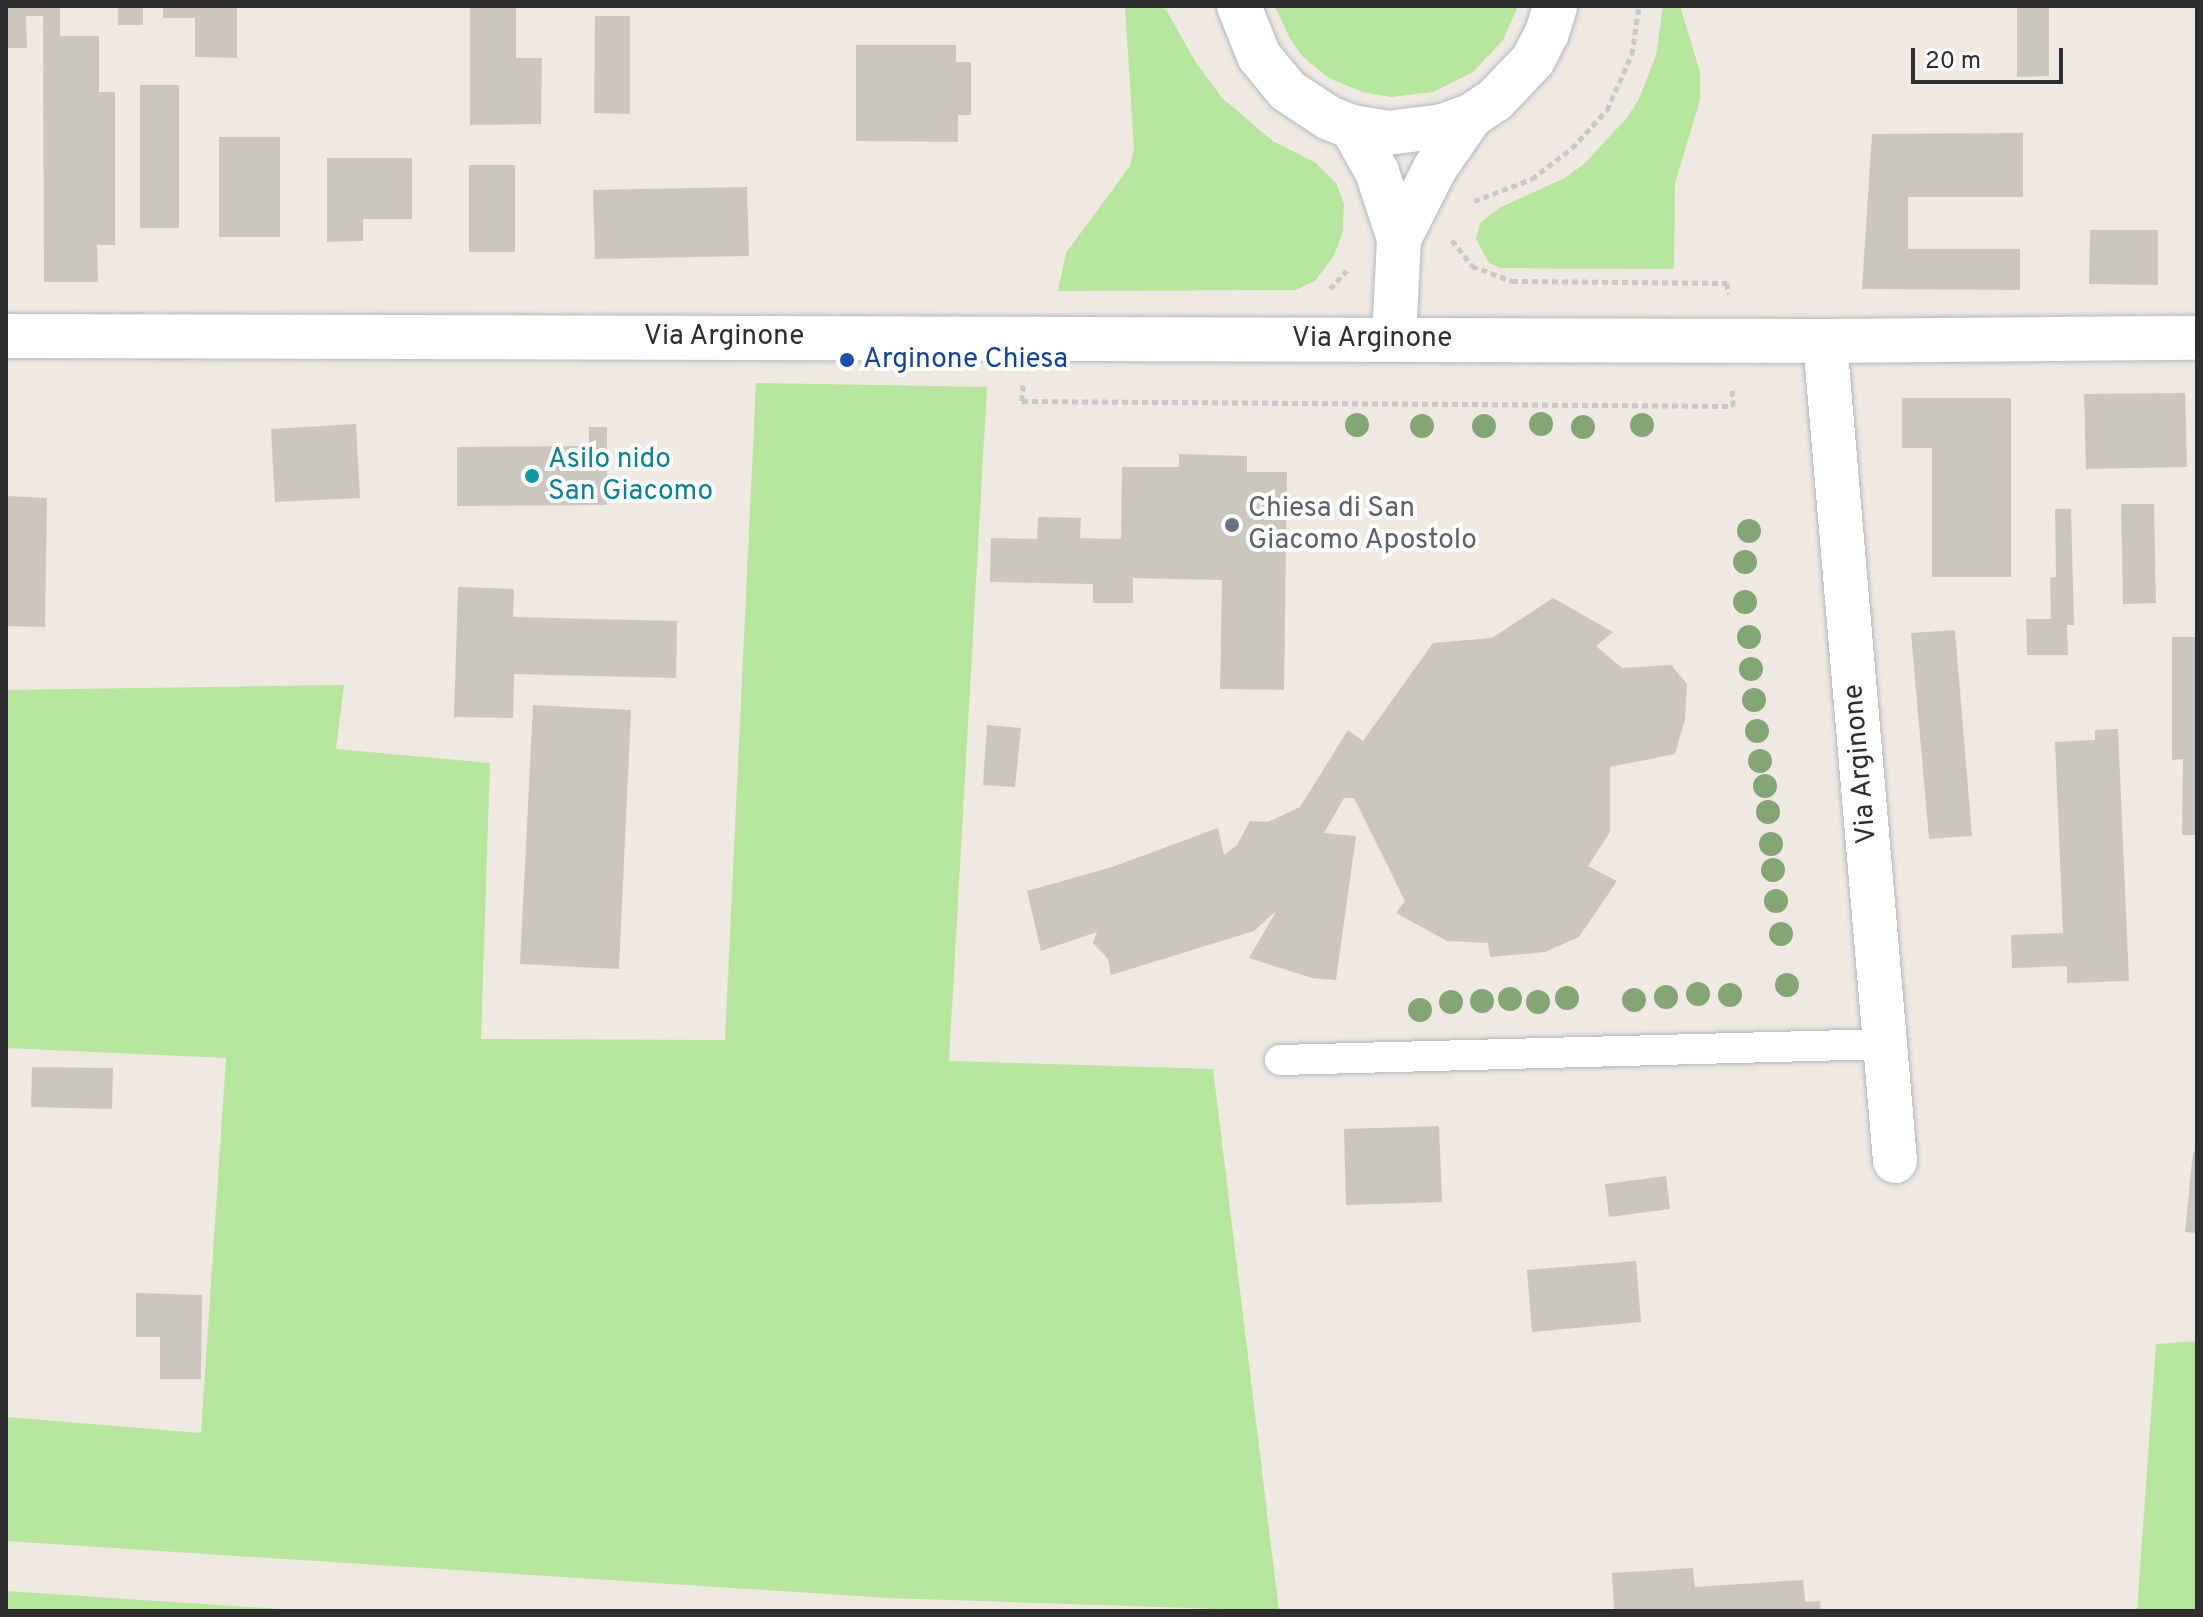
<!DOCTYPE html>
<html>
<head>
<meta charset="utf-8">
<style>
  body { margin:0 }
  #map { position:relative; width:2203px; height:1617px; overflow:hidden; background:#efe9e1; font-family:Overpass,sans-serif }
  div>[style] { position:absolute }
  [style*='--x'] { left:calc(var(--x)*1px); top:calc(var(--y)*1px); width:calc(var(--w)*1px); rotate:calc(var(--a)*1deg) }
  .green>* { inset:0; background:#b6e59e }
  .building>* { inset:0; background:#cbc7bf }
  .path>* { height:5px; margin-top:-2.5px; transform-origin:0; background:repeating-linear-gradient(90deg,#c9c9c9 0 6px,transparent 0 10px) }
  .roads { filter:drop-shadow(0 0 2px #b4b7c1) drop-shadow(0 0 2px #b4b7c1) }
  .lane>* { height:30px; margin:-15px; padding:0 15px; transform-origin:15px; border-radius:15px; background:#fff }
  .street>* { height:44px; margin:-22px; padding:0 22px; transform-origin:22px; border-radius:22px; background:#fff }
  .secondary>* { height:44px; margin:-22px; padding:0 22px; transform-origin:22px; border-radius:22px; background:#fff }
  .trees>* { width:24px; height:24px; margin:-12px; border-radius:50%; background:#84a574 }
  .dots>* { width:22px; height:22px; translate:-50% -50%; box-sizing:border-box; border:4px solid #fff; border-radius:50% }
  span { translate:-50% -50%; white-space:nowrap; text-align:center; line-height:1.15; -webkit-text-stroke:8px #fff; paint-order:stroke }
  .street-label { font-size:28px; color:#2e2e2e }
  .transit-label { font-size:28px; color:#164399 }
  .left { translate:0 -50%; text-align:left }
  .culture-label { font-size:28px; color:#0d838f }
  .worship-label { font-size:28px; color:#5b616d }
  .frame { position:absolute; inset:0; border:8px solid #2e2e2e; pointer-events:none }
  .scale { position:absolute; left:1911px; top:48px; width:152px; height:36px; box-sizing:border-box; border:4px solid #2e2e2e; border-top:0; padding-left:10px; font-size:24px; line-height:28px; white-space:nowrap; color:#2e2e2e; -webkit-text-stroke:6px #fff; paint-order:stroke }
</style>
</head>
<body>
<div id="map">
  <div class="green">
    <i style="clip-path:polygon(1125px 6px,1160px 6px,1166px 10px,1195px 61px,1222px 98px,1273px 141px,1316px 163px,1336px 183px,1344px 204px,1343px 231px,1334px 256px,1315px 281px,1296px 290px,1058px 291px,1066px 253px,1130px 166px,1134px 148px)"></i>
    <i style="clip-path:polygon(1275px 6px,1518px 6px,1503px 40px,1473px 72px,1433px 92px,1391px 97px,1362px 92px,1329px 78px,1303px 57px,1289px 37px)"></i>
    <i style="clip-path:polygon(1663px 6px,1680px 6px,1700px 72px,1700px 100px,1675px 183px,1674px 269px,1500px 268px,1489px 263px,1476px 239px,1480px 223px,1501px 207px,1565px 178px,1585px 163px,1625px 120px,1638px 101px,1656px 56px)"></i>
    <i style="clip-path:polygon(756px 383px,987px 387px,949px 1061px,1213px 1069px,1279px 1611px,888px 1598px,6px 1541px,6px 1417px,201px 1433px,226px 1058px,6px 1048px,6px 690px,344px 685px,336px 749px,490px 763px,481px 1039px,725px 1040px)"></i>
    <i style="clip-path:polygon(2197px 1341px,2197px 1611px,2137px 1611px,2156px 1344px)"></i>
    <i style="clip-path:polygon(6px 1591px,311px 1611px,6px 1611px)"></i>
  </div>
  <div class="building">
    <i style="clip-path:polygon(6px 6px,60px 6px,60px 36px,99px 36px,99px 92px,115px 92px,115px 245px,97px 245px,98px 282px,44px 282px,43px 16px,26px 16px,27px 48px,6px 48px)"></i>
    <i style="clip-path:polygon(118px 6px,143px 6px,143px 25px,118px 25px)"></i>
    <i style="clip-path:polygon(163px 6px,237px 6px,237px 58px,195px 57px,195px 18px,163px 18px)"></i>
    <i style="clip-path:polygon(470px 6px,516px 6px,516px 58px,542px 58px,541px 124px,470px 125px)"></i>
    <i style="clip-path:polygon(2017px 6px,2049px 6px,2049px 76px,2017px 77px)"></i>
    <i style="clip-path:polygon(595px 16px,630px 16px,630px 114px,594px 113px)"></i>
    <i style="clip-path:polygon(856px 45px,956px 45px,956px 62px,971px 62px,971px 115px,958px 115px,958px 142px,856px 141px)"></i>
    <i style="clip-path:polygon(140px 85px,179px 85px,179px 228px,140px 228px)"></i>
    <i style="clip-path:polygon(2023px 133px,2023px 197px,1908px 197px,1908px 249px,2020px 249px,2020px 290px,1862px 289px,1872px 134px)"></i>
    <i style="clip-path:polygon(219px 137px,280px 137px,280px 237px,219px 237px)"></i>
    <i style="clip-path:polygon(327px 158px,412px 158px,412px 219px,363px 219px,363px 241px,327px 242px)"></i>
    <i style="clip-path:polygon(469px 165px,515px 165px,515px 252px,469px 252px)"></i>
    <i style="clip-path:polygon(747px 187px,749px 256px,595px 259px,593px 190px)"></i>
    <i style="clip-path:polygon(2090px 230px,2158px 230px,2158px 285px,2089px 284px)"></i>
    <i style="clip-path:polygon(2185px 393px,2187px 467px,2086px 469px,2084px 394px)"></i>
    <i style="clip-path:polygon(1902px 398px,2011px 398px,2011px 577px,1932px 577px,1932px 448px,1902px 448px)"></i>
    <i style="clip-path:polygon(356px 424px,360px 498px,275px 502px,271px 429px)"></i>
    <i style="clip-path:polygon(589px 427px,607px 427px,607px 505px,457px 506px,457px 447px,589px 446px)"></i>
    <i style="clip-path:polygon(1179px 454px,1247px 456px,1247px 472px,1287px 472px,1284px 690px,1220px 689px,1222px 580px,1133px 578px,1133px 603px,1093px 603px,1093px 584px,990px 582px,991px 538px,1037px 539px,1038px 517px,1081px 518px,1080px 538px,1121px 539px,1122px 467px,1179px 467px)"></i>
    <i style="clip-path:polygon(6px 496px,47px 498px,45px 627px,6px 626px)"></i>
    <i style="clip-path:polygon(2121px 504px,2154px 504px,2156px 603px,2123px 604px)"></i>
    <i style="clip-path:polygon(2055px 509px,2071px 509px,2074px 625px,2067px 625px,2068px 655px,2027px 655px,2026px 619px,2051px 619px,2050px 578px,2056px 577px)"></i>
    <i style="clip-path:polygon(458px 587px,514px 589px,513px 617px,677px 621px,676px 678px,514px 674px,513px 718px,454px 717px)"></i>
    <i style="clip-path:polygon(1553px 598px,1613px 632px,1596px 646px,1622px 668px,1671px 665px,1687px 684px,1685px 719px,1675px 754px,1610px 767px,1610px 832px,1588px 866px,1617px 881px,1579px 937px,1545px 952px,1490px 957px,1488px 943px,1447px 941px,1396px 913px,1405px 901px,1354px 798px,1344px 798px,1324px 833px,1356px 836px,1336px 980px,1312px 978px,1249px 958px,1277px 910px,1254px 931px,1111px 975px,1108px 959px,1093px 943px,1097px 932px,1041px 951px,1027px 891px,1112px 867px,1218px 828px,1224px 855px,1237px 845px,1250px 821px,1268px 822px,1300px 807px,1348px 730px,1363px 741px,1433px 643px,1492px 638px)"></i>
    <i style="clip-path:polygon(1955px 630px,1972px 836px,1929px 839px,1911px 633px)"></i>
    <i style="clip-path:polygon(2172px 637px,2197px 637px,2197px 835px,2182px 835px,2183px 759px,2172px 760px)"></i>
    <i style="clip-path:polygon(533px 705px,631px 710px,619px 969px,520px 964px)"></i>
    <i style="clip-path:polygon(987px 725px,1021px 728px,1015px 787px,983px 785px)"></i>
    <i style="clip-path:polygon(2118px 729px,2129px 981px,2067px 983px,2067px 966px,2012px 968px,2011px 935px,2063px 933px,2055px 742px,2095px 740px,2095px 730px)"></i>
    <i style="clip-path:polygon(32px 1067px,113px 1068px,112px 1109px,31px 1107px)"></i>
    <i style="clip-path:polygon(1439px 1126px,1442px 1202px,1346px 1205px,1344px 1129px)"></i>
    <i style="clip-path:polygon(2197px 1150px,2197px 1233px,2185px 1232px,2193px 1152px)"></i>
    <i style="clip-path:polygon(1666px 1176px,1670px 1209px,1609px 1217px,1605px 1184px)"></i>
    <i style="clip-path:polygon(1636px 1261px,1641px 1322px,1532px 1332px,1527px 1270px)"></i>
    <i style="clip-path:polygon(136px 1293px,202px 1295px,201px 1379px,160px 1379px,160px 1337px,136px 1337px)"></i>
    <i style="clip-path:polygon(1693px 1568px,1695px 1587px,1803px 1580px,1805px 1602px,1820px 1601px,1821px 1611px,1614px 1611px,1612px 1573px)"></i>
  </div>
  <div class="path">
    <i style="--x:1474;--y:201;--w:62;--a:-20.8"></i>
    <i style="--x:1532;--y:179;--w:51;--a:-37.8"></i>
    <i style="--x:1572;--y:148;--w:52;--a:-47.4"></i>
    <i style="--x:1607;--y:110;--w:61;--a:-65.9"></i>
    <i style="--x:1632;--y:54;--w:49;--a:-81.7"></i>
    <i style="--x:1452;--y:240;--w:33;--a:52"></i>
    <i style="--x:1472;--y:266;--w:43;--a:20.6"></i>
    <i style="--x:1512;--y:281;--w:215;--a:0.5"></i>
    <i style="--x:1727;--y:283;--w:11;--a:85"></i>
    <i style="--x:1330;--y:289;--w:25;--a:-48"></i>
    <i style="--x:1023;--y:385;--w:16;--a:94"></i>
    <i style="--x:1022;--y:401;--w:711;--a:0.4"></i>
    <i style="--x:1733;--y:406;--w:18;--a:-93"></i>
  </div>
  <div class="roads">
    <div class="lane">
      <i style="--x:1280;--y:1060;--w:605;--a:-1.51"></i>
    </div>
    <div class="street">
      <i style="--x:1352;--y:127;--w:51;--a:60.9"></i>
      <i style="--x:1377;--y:172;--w:71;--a:71.8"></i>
      <i style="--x:1399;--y:239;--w:100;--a:92.9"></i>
      <i style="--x:1399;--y:239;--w:80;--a:-63.1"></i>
      <i style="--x:1435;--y:168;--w:63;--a:-55.3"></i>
      <i style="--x:6;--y:336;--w:1819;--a:0.16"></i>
      <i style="--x:1825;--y:341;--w:372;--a:-0.5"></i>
      <i style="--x:1825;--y:341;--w:823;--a:85.12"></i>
    </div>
    <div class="secondary">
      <i style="--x:1239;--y:6;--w:54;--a:68.2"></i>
      <i style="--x:1259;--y:56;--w:45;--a:50.4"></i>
      <i style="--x:1288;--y:91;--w:49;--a:33.4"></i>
      <i style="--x:1329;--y:118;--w:25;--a:21"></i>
      <i style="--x:1352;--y:127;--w:36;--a:9"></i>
      <i style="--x:1388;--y:133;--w:55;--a:-7.3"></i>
      <i style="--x:1443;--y:126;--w:30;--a:-20"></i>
      <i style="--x:1471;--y:116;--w:29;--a:-34"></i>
      <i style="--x:1495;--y:100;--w:55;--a:-46.5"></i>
      <i style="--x:1533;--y:60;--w:30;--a:-63"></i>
      <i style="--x:1547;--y:33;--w:28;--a:-73"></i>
    </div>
  </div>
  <div class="trees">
    <i style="left:1541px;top:424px"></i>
    <i style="left:1357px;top:425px"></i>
    <i style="left:1642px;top:425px"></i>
    <i style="left:1422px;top:426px"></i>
    <i style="left:1484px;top:426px"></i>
    <i style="left:1583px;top:427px"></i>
    <i style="left:1749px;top:531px"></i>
    <i style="left:1745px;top:562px"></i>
    <i style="left:1745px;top:602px"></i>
    <i style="left:1749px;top:637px"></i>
    <i style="left:1751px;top:669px"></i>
    <i style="left:1754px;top:700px"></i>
    <i style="left:1757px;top:731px"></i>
    <i style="left:1760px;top:761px"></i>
    <i style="left:1765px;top:786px"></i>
    <i style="left:1768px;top:812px"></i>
    <i style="left:1771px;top:844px"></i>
    <i style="left:1773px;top:870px"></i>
    <i style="left:1776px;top:901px"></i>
    <i style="left:1781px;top:934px"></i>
    <i style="left:1787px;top:985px"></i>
    <i style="left:1698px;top:994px"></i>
    <i style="left:1730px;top:995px"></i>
    <i style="left:1666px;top:997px"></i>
    <i style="left:1567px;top:998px"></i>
    <i style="left:1510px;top:999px"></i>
    <i style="left:1634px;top:1000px"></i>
    <i style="left:1482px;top:1001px"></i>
    <i style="left:1451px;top:1002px"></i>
    <i style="left:1538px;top:1002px"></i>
    <i style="left:1420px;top:1010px"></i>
  </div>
  <div class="dots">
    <i style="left:847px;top:360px;background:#1a4fb4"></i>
    <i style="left:532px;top:476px;background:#0f9aa8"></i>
    <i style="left:1232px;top:525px;background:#6b7280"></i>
  </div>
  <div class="street-label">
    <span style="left:724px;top:337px">Via Arginone</span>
    <span style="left:1372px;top:339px">Via Arginone</span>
    <span style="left:1861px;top:764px;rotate:-95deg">Via Arginone</span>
  </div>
  <div class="transit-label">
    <span class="left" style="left:863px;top:360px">Arginone Chiesa</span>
  </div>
  <div class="culture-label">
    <span class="left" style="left:548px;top:476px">Asilo nido<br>San Giacomo</span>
  </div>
  <div class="worship-label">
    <span class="left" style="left:1248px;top:525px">Chiesa di San<br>Giacomo Apostolo</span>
  </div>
  <div class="frame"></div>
  <div class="scale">20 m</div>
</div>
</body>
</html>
